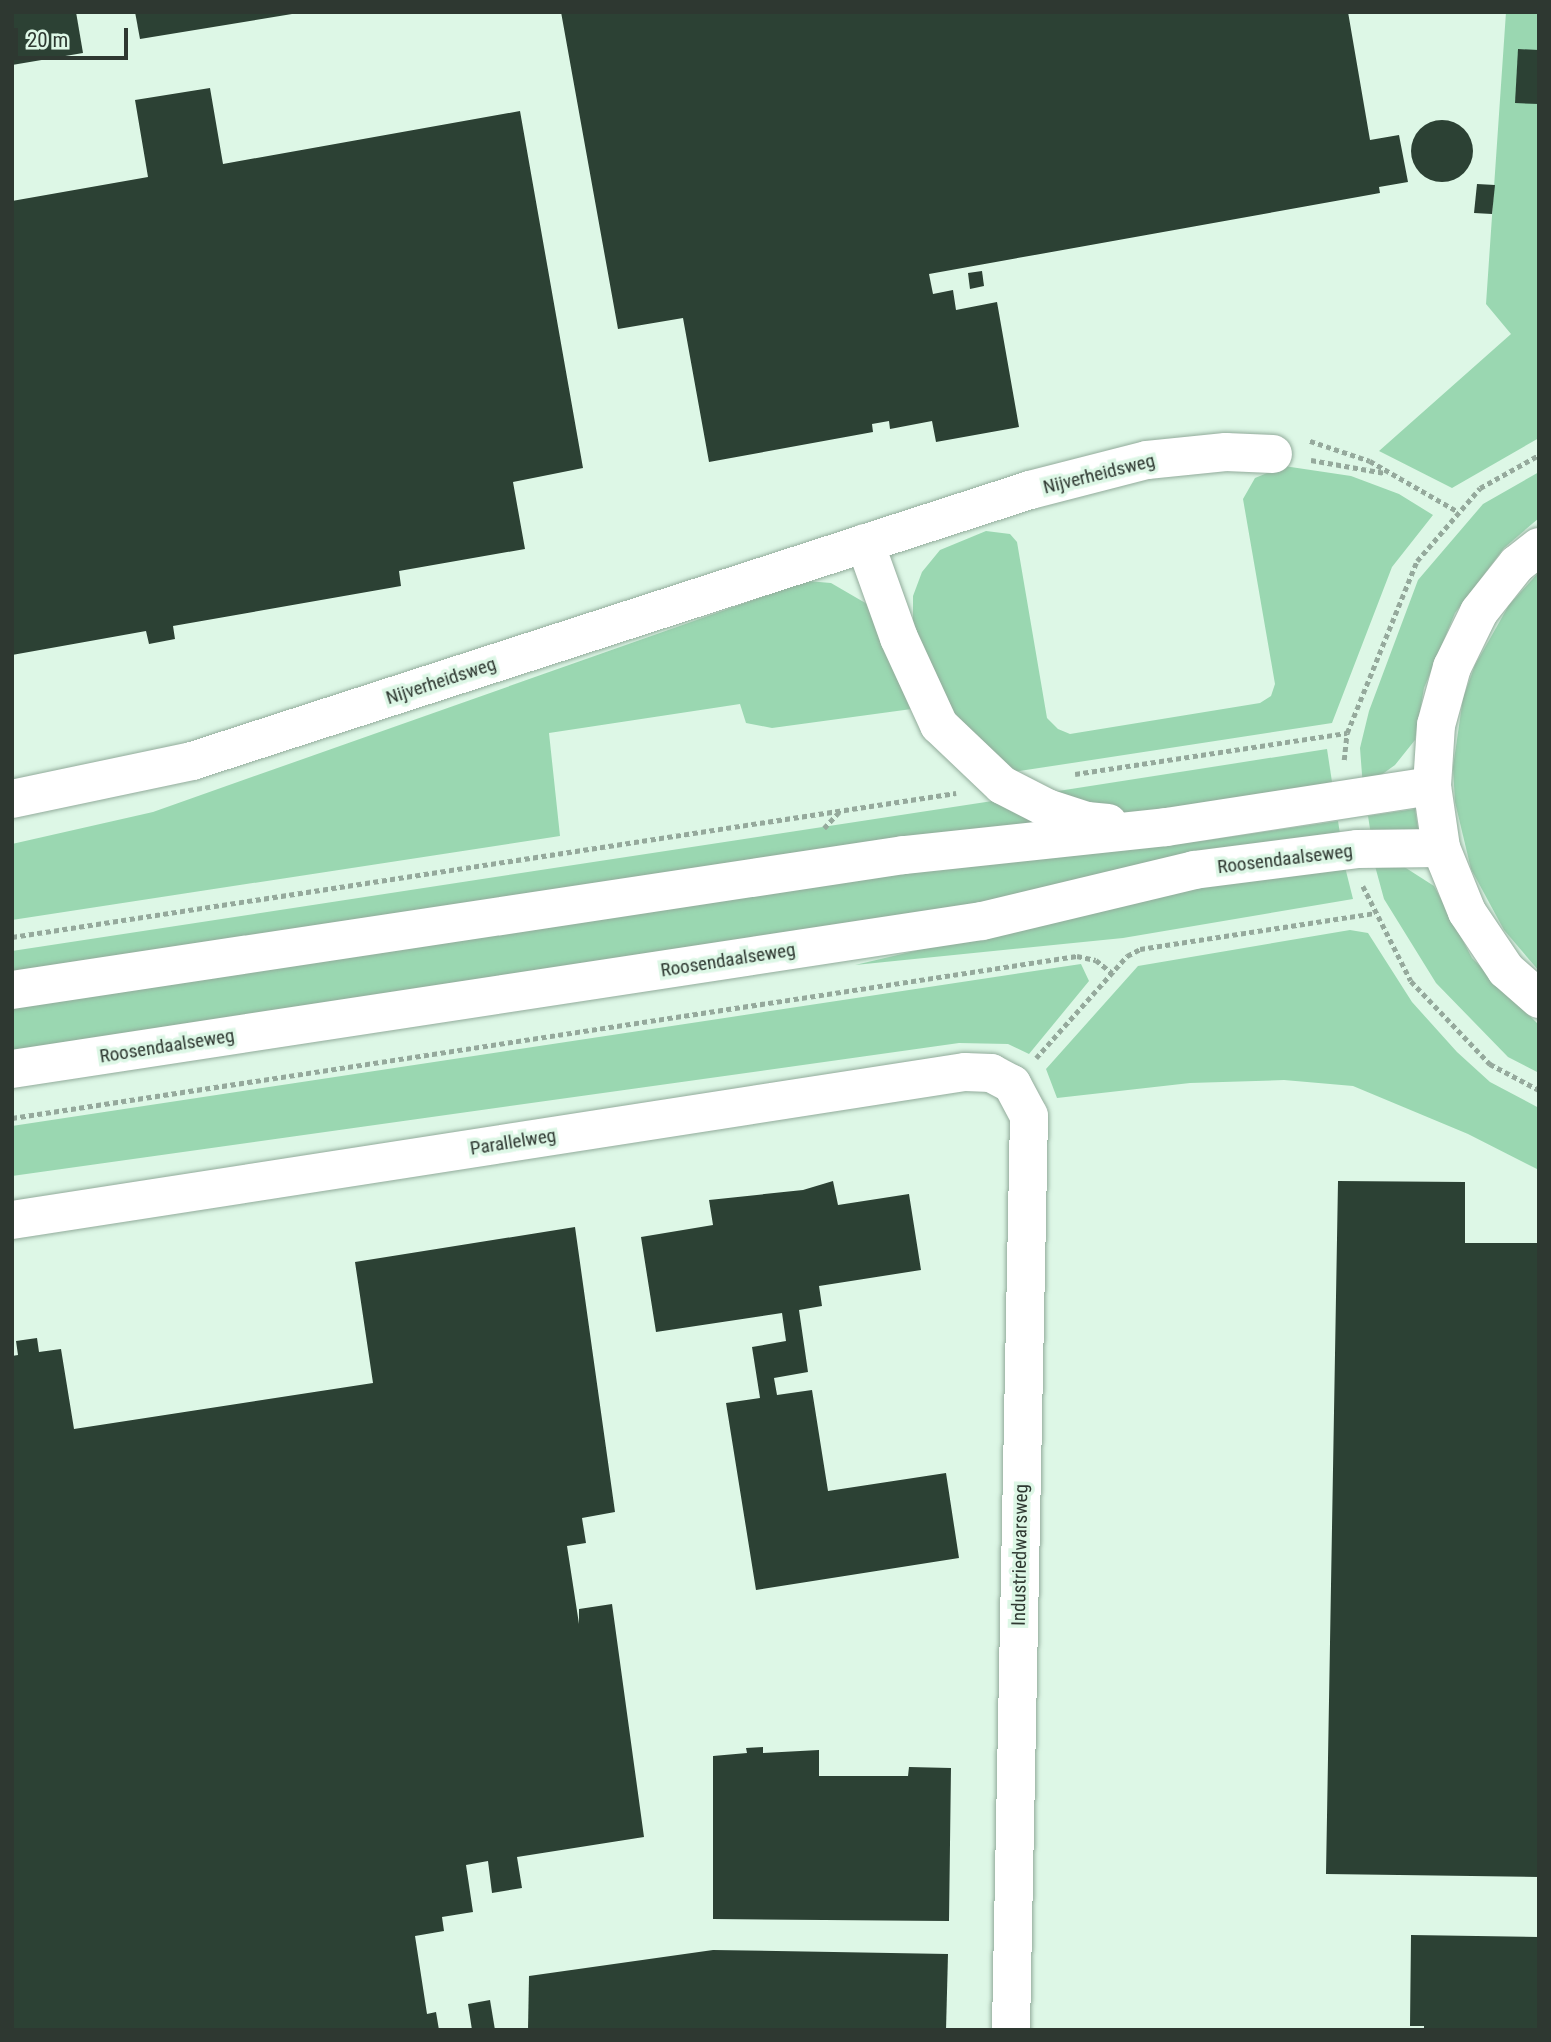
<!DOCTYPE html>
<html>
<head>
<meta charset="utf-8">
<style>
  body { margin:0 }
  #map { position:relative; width:1551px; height:2042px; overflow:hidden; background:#ddf7e6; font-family:"Roboto Condensed",sans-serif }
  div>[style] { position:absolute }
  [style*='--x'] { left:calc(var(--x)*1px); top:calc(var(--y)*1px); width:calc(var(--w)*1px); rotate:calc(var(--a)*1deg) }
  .green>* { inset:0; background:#9ad7b1 }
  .building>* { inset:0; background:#2c4134 }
  .round { border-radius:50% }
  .path>* { height:4.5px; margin-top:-2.25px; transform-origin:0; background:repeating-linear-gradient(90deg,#95a99c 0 5px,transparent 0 8.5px) }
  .roads { filter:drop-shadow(0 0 2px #92ab9b) drop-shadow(0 0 2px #92ab9b) }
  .minor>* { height:38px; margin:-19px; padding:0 19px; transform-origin:19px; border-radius:19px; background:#fff }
  .major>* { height:38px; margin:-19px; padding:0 19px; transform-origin:19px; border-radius:19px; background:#fff }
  span { translate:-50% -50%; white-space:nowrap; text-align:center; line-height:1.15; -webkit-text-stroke:7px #ddf7e6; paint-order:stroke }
  .street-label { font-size:19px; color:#2e3831 }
  .frame { position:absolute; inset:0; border:14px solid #2e3831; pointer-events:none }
  .scale { position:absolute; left:14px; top:28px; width:114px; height:32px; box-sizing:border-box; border:4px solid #2e3831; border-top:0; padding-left:9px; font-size:21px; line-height:24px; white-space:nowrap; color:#2e3831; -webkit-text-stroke:5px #ddf7e6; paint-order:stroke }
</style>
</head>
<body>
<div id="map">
  <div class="green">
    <i style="clip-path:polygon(1506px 12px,1539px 12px,1539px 438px,1452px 488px,1379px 451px,1511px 334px,1486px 304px)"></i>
    <i style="clip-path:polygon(1284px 466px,1351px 476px,1399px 494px,1433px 515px,1392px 567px,1332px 723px,1007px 773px,968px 742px,913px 626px,913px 596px,922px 572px,940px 550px,986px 531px,1010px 534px,1017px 542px,1047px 718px,1058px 729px,1070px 734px,1260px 703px,1271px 696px,1275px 684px,1243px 499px,1255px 478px)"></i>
    <i style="clip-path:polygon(1539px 472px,1539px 518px,1504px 548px,1455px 613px,1424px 688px,1415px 740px,1395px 765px,1363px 788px,1360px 748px,1369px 711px,1418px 580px,1483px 504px)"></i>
    <i style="clip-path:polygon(1539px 572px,1539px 971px,1504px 930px,1471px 869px,1455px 802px,1453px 767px,1463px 698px,1475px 665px,1509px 605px)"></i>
    <i style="clip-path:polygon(807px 581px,831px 583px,874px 608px,919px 708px,772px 728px,746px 723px,740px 704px,549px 733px,560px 836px,12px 920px,12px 844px,153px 812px)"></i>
    <i style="clip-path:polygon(1327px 749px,1334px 795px,1149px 819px,1039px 794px)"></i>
    <i style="clip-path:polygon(999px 800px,1042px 828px,12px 978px,12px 951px)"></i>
    <i style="clip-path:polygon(1415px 809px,1418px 829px,1371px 835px,1368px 816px)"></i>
    <i style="clip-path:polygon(1338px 821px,1341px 840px,954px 915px,12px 1060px,12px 1004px,896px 868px,1202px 841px)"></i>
    <i style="clip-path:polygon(1395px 861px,1434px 886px,1472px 958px,1539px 1025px,1539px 1073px,1508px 1057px,1436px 983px,1384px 899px,1375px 866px)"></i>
    <i style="clip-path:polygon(1344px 863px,1353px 899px,1123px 938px,855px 965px,1239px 875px)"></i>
    <i style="clip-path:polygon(1350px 930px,1368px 933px,1412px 1002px,1457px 1052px,1490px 1082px,1539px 1108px,1539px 1170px,1468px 1134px,1353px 1086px,1284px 1080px,1190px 1083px,1057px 1098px,1046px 1069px,1138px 966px)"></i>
    <i style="clip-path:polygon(1081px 964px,1089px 981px,1029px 1054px,1008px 1044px,959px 1043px,12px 1176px,12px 1126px)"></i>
  </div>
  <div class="building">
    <i style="clip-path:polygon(12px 12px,76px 12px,83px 53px,12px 65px)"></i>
    <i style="clip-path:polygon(135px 12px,292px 12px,292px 14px,140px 39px)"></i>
    <i style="clip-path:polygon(561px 12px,1348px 12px,1370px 140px,1399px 135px,1408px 182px,1379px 187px,1380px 193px,929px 274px,933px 294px,953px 290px,956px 310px,997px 302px,1019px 427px,936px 442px,932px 421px,890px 429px,889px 421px,872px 424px,873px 432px,709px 462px,683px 318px,618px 329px)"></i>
    <i style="clip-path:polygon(1518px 49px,1539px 50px,1539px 104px,1515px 103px)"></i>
    <i style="clip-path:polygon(210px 88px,223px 164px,520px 111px,583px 468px,513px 482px,525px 549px,399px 571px,401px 586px,173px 626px,175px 639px,149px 644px,146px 631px,12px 655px,12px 201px,148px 177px,135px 100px)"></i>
    <i class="round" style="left:1411px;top:120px;width:62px;height:62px"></i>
    <i style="clip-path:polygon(1477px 184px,1495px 185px,1492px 214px,1474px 213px)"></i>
    <i style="clip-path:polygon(982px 271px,984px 286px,970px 289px,968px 273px)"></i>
    <i style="clip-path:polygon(833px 1181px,838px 1205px,909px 1194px,921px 1270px,819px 1286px,822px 1306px,799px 1310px,808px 1372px,774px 1378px,777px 1395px,812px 1390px,828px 1491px,946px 1473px,959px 1558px,756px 1590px,726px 1403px,760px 1398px,752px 1347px,786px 1341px,782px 1313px,656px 1332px,641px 1237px,713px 1225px,709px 1200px,803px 1190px)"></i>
    <i style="clip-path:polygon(1338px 1181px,1465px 1182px,1465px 1243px,1539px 1243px,1539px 1877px,1326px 1874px)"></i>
    <i style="clip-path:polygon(575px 1227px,615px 1512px,582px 1518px,586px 1543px,567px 1546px,579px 1624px,579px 1609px,612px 1604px,644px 1837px,517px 1857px,522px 1888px,492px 1893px,488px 1861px,466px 1865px,473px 1912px,442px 1917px,444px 1931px,415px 1936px,427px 2014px,436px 2012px,439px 2030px,12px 2030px,12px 1356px,18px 1355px,16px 1341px,37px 1338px,39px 1352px,61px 1349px,74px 1429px,373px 1383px,355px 1262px)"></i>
    <i style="clip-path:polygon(763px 1747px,763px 1753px,819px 1750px,819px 1776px,908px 1776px,909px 1767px,951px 1768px,949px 1921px,713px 1919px,713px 1756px,747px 1753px,746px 1748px)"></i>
    <i style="clip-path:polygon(1411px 1935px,1539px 1937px,1539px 2028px,1424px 2030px,1424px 2026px,1410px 2026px)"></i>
    <i style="clip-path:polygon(713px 1950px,948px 1954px,946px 2030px,528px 2030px,529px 1976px)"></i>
    <i style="clip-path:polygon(490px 2000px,495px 2030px,472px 2030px,468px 2004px)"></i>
  </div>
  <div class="path">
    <i style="--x:1310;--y:441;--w:63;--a:18.4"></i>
    <i style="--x:1370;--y:461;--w:100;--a:29.9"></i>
    <i style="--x:1311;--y:460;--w:75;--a:10"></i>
    <i style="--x:1344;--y:760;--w:27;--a:-84"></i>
    <i style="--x:1347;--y:733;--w:186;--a:-67.9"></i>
    <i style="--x:1417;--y:561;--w:96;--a:-49.2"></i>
    <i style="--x:1480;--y:488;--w:68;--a:-29.2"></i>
    <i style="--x:1075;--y:774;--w:275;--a:-8.6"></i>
    <i style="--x:824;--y:828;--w:23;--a:-47"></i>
    <i style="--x:1363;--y:886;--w:106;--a:63.2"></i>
    <i style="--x:1411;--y:981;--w:115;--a:46.4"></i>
    <i style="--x:1490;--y:1064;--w:55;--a:28"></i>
    <i style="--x:12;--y:937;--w:955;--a:-8.67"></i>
    <i style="--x:1036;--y:1058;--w:137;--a:-48.3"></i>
    <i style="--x:1127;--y:956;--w:15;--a:-28"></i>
    <i style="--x:1140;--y:949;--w:237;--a:-8.7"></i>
    <i style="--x:12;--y:1118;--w:1077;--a:-8.65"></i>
    <i style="--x:1077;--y:956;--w:19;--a:12"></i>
    <i style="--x:1096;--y:960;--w:21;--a:39"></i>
  </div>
  <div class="roads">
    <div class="minor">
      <i style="--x:865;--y:543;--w:101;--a:70.3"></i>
      <i style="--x:899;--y:638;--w:96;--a:65.3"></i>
      <i style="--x:939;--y:725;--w:87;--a:43.6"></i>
      <i style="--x:1002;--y:785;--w:51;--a:27.1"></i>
      <i style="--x:1047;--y:808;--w:42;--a:18"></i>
      <i style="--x:1087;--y:821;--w:21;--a:5"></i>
      <i style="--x:12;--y:799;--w:184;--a:-11.9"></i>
      <i style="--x:192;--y:761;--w:881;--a:-17.92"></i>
      <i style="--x:1030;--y:490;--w:121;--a:-14.4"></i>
      <i style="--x:1147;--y:460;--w:79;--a:-5.8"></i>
      <i style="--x:1226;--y:452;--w:47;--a:2.4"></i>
      <i style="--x:12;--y:990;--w:902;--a:-8.61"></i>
      <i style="--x:904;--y:855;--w:263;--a:-6.1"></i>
      <i style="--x:1166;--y:827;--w:269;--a:-8.8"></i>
      <i style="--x:12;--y:1069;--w:981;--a:-8.68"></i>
      <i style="--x:982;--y:921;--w:218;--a:-13.5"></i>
      <i style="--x:1194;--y:870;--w:164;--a:-7.3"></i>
      <i style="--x:1357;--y:849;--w:84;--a:-0.7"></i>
      <i style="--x:12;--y:1220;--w:964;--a:-8.83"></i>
      <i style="--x:965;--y:1072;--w:26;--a:2"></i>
      <i style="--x:991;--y:1073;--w:24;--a:28"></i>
      <i style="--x:1012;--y:1084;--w:36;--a:62"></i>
      <i style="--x:1029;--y:1116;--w:914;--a:91.13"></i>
    </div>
    <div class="major">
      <i style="--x:1539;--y:547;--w:28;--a:142"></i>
      <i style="--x:1517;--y:564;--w:61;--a:128.4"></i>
      <i style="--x:1479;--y:612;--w:61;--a:116.1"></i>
      <i style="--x:1452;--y:667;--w:60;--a:105.4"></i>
      <i style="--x:1436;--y:725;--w:61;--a:93.8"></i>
      <i style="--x:1432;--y:786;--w:63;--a:81.7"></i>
      <i style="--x:1441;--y:848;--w:69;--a:67.9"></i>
      <i style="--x:1467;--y:912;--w:70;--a:56.1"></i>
      <i style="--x:1506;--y:970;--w:44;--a:41.3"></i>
    </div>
  </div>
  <div class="street-label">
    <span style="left:1099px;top:474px;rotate:-14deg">Nijverheidsweg</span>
    <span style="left:441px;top:681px;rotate:-18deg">Nijverheidsweg</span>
    <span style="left:1285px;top:859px;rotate:-7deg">Roosendaalseweg</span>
    <span style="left:728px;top:960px;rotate:-9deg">Roosendaalseweg</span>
    <span style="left:167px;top:1046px;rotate:-9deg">Roosendaalseweg</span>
    <span style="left:513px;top:1142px;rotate:-9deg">Parallelweg</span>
    <span style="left:1020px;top:1555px;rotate:-89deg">Industriedwarsweg</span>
  </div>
  <div class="frame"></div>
  <div class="scale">20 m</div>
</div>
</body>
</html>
